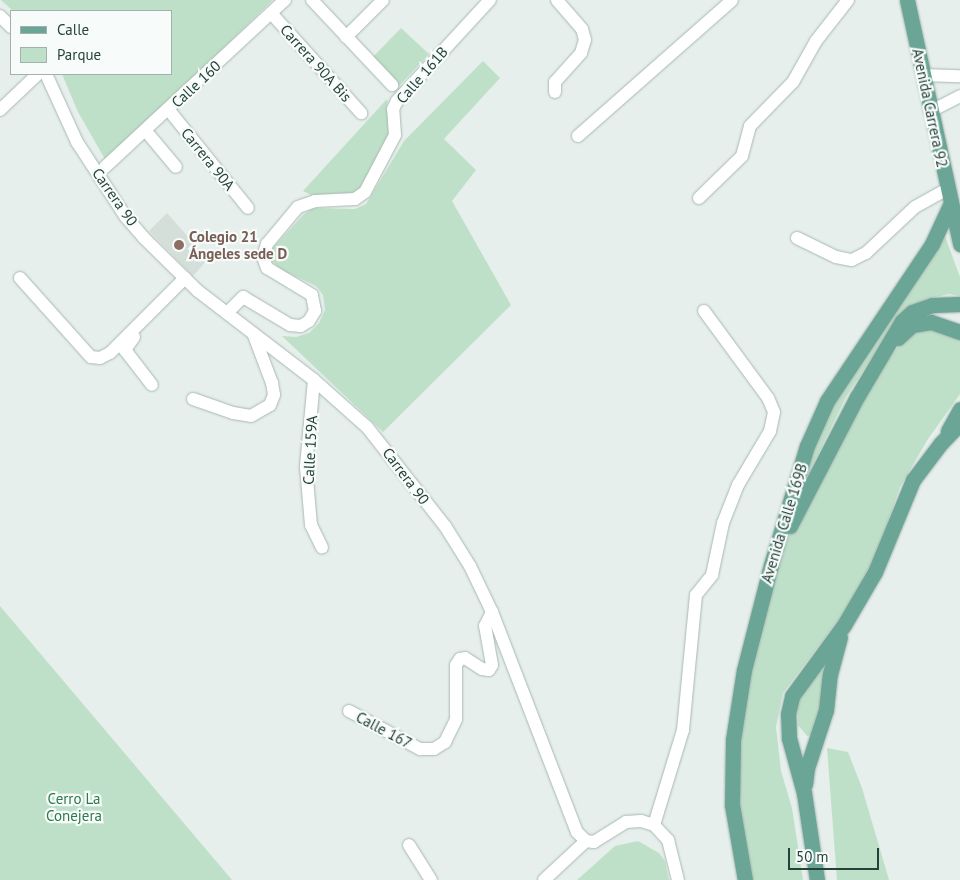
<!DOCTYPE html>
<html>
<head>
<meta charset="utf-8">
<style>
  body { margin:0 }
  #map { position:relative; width:960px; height:880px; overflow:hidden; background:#e6efeb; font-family:"PT Sans",sans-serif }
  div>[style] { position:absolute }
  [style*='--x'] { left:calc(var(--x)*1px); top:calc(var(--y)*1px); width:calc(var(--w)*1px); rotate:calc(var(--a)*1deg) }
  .built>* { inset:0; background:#d4dfda }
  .green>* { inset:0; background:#bfe0c8 }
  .roads { filter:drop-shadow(0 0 1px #a8b8b2) drop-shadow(0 0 1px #a8b8b2) }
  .minor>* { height:12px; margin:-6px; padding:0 6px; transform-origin:6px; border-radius:6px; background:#fff }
  .major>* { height:15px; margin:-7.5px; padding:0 7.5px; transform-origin:7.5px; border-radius:7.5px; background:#6aa596 }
  .dots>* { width:14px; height:14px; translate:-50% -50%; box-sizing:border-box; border:2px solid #f7fbf9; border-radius:50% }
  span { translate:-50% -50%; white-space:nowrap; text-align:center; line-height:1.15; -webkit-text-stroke:4.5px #f7fbf9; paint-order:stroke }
  .street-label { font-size:15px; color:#24423a }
  .education-label { font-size:15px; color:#785e54; font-weight:700 }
  .left { translate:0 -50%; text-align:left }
  .park-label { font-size:15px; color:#2d7a4b }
  .legend { position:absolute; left:10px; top:10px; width:162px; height:65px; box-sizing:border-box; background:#f7fbf9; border:1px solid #a3b1ad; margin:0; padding:6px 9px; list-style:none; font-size:15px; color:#24423a }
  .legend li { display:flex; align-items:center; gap:10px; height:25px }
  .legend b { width:25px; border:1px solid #a3b1ad }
  .scale { position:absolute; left:788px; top:848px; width:91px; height:22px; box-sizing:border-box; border:2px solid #24423a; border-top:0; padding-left:6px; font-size:15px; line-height:18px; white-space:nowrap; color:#24423a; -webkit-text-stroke:4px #f7fbf9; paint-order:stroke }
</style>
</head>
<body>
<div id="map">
  <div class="built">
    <i style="clip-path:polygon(167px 213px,208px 259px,193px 276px,149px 231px)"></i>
  </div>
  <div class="green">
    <i style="clip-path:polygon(1px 0,273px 0,106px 161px,78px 112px,62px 74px,171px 74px,171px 11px,13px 11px)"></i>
    <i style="clip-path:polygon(401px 28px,429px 54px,399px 86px,371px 59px)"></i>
    <i style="clip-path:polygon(483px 61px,500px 78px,444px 139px,476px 170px,452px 201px,511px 305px,383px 432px,282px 336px,296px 337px,309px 333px,319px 323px,325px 310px,323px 295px,316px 286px,280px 269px,272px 261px,271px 250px,303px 215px,313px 208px,355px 209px,366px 204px,404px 141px)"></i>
    <i style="clip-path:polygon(387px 99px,389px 137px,361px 191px,324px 201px,303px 191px)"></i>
    <i style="clip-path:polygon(942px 228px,960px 277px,960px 296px,949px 294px,926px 299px,900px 314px,846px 397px,801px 489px,817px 441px,836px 400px)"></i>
    <i style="clip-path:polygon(928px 327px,946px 330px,960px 340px,960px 394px,928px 439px,900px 487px,876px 555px,843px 614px,783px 693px,776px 727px,781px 771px,792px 808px,803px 880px,748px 880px,732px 793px,736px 731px,773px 580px,793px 527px,869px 386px,909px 332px)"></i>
    <i style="clip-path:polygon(0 606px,232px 880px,0 880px)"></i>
    <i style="clip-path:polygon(822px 670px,822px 696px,813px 734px,807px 736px,798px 725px,797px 696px,816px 671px)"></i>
    <i style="clip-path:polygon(827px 748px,848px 752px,862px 788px,889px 880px,837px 880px)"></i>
    <i style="clip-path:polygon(638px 841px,659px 853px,665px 861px,669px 880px,577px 880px,615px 846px)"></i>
  </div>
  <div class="roads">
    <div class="minor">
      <i style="--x:312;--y:0;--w:117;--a:46.7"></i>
      <i style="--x:271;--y:13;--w:135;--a:48"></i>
      <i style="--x:0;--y:16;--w:16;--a:45"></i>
      <i style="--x:346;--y:37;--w:52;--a:-45"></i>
      <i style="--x:46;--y:74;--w:75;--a:65.5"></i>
      <i style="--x:77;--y:142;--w:88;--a:57"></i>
      <i style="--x:125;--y:216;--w:28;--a:49"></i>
      <i style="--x:143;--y:237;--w:77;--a:44.5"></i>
      <i style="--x:198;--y:291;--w:146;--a:37.5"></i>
      <i style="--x:314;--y:380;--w:71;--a:41.6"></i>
      <i style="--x:367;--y:427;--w:126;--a:51.8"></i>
      <i style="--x:445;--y:526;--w:47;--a:58"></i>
      <i style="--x:470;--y:566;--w:51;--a:64.4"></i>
      <i style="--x:492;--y:612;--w:236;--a:68.9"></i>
      <i style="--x:577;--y:832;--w:13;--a:45"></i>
      <i style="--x:586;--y:841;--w:8;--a:7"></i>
      <i style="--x:594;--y:842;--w:38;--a:-32"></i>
      <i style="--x:626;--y:822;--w:15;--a:-4"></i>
      <i style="--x:641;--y:821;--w:14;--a:17"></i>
      <i style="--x:654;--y:825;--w:21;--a:47"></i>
      <i style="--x:668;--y:840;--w:41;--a:76"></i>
      <i style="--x:923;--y:75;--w:37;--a:2"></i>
      <i style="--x:555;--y:92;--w:10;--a:-90"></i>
      <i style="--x:555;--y:82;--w:39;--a:-48"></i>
      <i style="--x:581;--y:53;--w:14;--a:-73"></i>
      <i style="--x:585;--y:40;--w:11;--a:-105"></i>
      <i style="--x:582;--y:29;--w:38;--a:-131"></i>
      <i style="--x:168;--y:109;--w:127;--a:51.1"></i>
      <i style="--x:0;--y:110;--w:52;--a:-43.5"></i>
      <i style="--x:931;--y:111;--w:33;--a:-27"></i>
      <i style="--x:145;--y:130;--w:48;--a:50"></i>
      <i style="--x:578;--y:136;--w:205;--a:-41.4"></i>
      <i style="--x:105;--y:167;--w:246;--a:-42.9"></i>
      <i style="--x:699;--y:198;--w:60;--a:-44.3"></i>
      <i style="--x:742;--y:156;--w:31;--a:-75"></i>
      <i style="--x:750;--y:126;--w:62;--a:-45.7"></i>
      <i style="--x:793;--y:82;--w:47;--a:-60.7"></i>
      <i style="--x:816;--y:41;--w:52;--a:-52"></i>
      <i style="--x:797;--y:238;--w:43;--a:26"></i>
      <i style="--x:836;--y:257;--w:16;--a:11"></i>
      <i style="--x:852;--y:260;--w:16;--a:-27"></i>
      <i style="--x:866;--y:253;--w:67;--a:-43.2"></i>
      <i style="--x:915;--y:207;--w:38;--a:-29"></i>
      <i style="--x:20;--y:278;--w:106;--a:48.1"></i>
      <i style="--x:91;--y:357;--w:9;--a:6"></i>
      <i style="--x:100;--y:358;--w:11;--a:-27"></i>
      <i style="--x:110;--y:353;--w:106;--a:-45"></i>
      <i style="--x:227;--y:313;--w:23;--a:-45"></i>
      <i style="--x:243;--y:297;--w:55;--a:30.8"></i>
      <i style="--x:290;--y:325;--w:11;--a:5"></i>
      <i style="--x:301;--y:326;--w:9;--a:-32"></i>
      <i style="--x:309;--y:321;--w:12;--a:-59"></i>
      <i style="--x:315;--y:311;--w:16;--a:-101"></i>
      <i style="--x:312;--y:295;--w:52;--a:-149"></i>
      <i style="--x:267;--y:268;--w:12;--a:-110"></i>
      <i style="--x:263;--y:257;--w:14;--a:-73"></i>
      <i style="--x:267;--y:244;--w:48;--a:-50"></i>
      <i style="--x:298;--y:207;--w:18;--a:-19"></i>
      <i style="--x:315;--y:201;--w:40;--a:-2.9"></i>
      <i style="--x:355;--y:199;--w:12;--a:-35"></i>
      <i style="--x:365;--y:192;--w:64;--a:-62.2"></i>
      <i style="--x:395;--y:135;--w:26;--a:-94"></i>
      <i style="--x:393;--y:109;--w:9;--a:-63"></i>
      <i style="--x:397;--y:101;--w:137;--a:-47.4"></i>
      <i style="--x:134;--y:337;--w:16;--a:125"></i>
      <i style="--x:125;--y:350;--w:44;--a:52.4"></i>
      <i style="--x:314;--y:380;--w:87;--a:95.3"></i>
      <i style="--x:306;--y:467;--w:58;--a:85.1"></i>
      <i style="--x:311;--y:525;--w:25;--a:64"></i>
      <i style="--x:193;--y:399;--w:42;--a:19.3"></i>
      <i style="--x:233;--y:413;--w:18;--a:9"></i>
      <i style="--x:251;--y:416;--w:22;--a:-30"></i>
      <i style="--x:270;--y:405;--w:11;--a:-68"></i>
      <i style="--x:274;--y:395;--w:12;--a:-99"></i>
      <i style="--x:272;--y:383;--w:53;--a:-110.8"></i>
      <i style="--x:349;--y:711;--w:81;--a:28.2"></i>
      <i style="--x:420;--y:749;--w:14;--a:0"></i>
      <i style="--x:434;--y:749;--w:13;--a:-32"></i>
      <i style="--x:445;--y:742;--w:25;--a:-64"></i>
      <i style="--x:456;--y:719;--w:54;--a:-90"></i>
      <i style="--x:456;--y:665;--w:7;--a:-56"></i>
      <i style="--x:460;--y:659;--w:5;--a:-11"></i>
      <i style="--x:465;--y:658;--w:20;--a:33"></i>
      <i style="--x:482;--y:669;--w:7;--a:8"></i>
      <i style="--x:489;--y:670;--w:6;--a:-59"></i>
      <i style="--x:492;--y:665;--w:40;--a:-100"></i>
      <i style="--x:485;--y:626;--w:16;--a:-63"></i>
      <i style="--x:654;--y:825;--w:99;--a:-73"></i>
      <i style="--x:683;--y:730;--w:136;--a:-84.5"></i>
      <i style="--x:696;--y:595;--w:26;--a:-51"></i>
      <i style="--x:712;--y:575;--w:53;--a:-78.1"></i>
      <i style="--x:723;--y:523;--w:41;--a:-68.5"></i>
      <i style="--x:738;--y:485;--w:63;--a:-59.3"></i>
      <i style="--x:770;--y:431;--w:19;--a:-78"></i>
      <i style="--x:774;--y:412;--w:15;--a:-113"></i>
      <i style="--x:768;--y:398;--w:108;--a:-126.3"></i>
      <i style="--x:409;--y:845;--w:41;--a:57.8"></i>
      <i style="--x:544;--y:880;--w:57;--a:-42.9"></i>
    </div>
    <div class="major">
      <i style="--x:907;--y:0;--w:250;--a:77.7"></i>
      <i style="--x:898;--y:338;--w:19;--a:-43"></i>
      <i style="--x:912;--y:325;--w:19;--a:-9"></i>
      <i style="--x:931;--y:322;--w:31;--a:19"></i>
      <i style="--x:948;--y:431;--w:25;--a:-61"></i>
      <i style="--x:790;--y:526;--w:145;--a:-62.6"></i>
      <i style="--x:857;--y:397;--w:88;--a:-59.4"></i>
      <i style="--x:902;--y:321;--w:13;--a:-42"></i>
      <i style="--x:912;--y:312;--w:21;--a:-19"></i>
      <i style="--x:932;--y:305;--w:28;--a:-2"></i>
      <i style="--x:805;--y:784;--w:16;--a:-83"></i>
      <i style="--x:807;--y:768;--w:61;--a:-71.9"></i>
      <i style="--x:826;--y:710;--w:36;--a:-84"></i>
      <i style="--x:830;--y:674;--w:38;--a:-75"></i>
      <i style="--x:745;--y:880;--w:76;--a:-99.8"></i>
      <i style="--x:732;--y:805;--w:65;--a:-89.1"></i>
      <i style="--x:733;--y:740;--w:71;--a:-81.1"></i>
      <i style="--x:744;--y:670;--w:108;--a:-75.6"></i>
      <i style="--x:771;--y:565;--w:124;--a:-73.2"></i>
      <i style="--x:807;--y:446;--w:49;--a:-66"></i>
      <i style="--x:827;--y:401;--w:189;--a:-56.2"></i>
      <i style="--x:932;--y:244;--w:45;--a:-65.1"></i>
      <i style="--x:817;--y:880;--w:88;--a:-98.5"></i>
      <i style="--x:804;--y:793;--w:57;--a:-105.3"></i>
      <i style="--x:789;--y:738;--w:24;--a:-92"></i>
      <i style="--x:788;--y:714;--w:18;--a:-77"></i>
      <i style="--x:792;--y:696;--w:88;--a:-53.8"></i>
      <i style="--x:844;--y:625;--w:61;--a:-59.7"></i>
      <i style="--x:875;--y:572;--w:100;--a:-67.6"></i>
      <i style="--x:913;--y:480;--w:46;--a:-52.9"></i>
      <i style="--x:941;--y:443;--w:28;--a:-46"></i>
    </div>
  </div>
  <div class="dots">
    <i style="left:179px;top:245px;background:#8d6e63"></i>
  </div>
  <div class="street-label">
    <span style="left:316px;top:63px;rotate:48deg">Carrera 90A Bis</span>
    <span style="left:422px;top:75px;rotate:-49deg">Calle 161B</span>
    <span style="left:196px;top:84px;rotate:-43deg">Calle 160</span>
    <span style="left:930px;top:108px;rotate:78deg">Avenida Carrera 92</span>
    <span style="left:208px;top:159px;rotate:51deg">Carrera 90A</span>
    <span style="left:115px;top:197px;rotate:55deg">Carrera 90</span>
    <span style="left:310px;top:450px;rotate:-87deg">Calle 159A</span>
    <span style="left:406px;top:476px;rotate:53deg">Carrera 90</span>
    <span style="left:784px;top:523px;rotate:-73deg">Avenida Calle 169B</span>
    <span style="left:384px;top:730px;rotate:28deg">Calle 167</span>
  </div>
  <div class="education-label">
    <span class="left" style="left:189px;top:245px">Colegio 21<br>Ángeles sede D</span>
  </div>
  <div class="park-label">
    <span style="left:74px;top:807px">Cerro La<br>Conejera</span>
  </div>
  <ul class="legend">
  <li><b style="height:6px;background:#6aa596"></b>Calle</li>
  <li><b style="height:14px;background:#bfe0c8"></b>Parque</li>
  </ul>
  <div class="scale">50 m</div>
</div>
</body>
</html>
